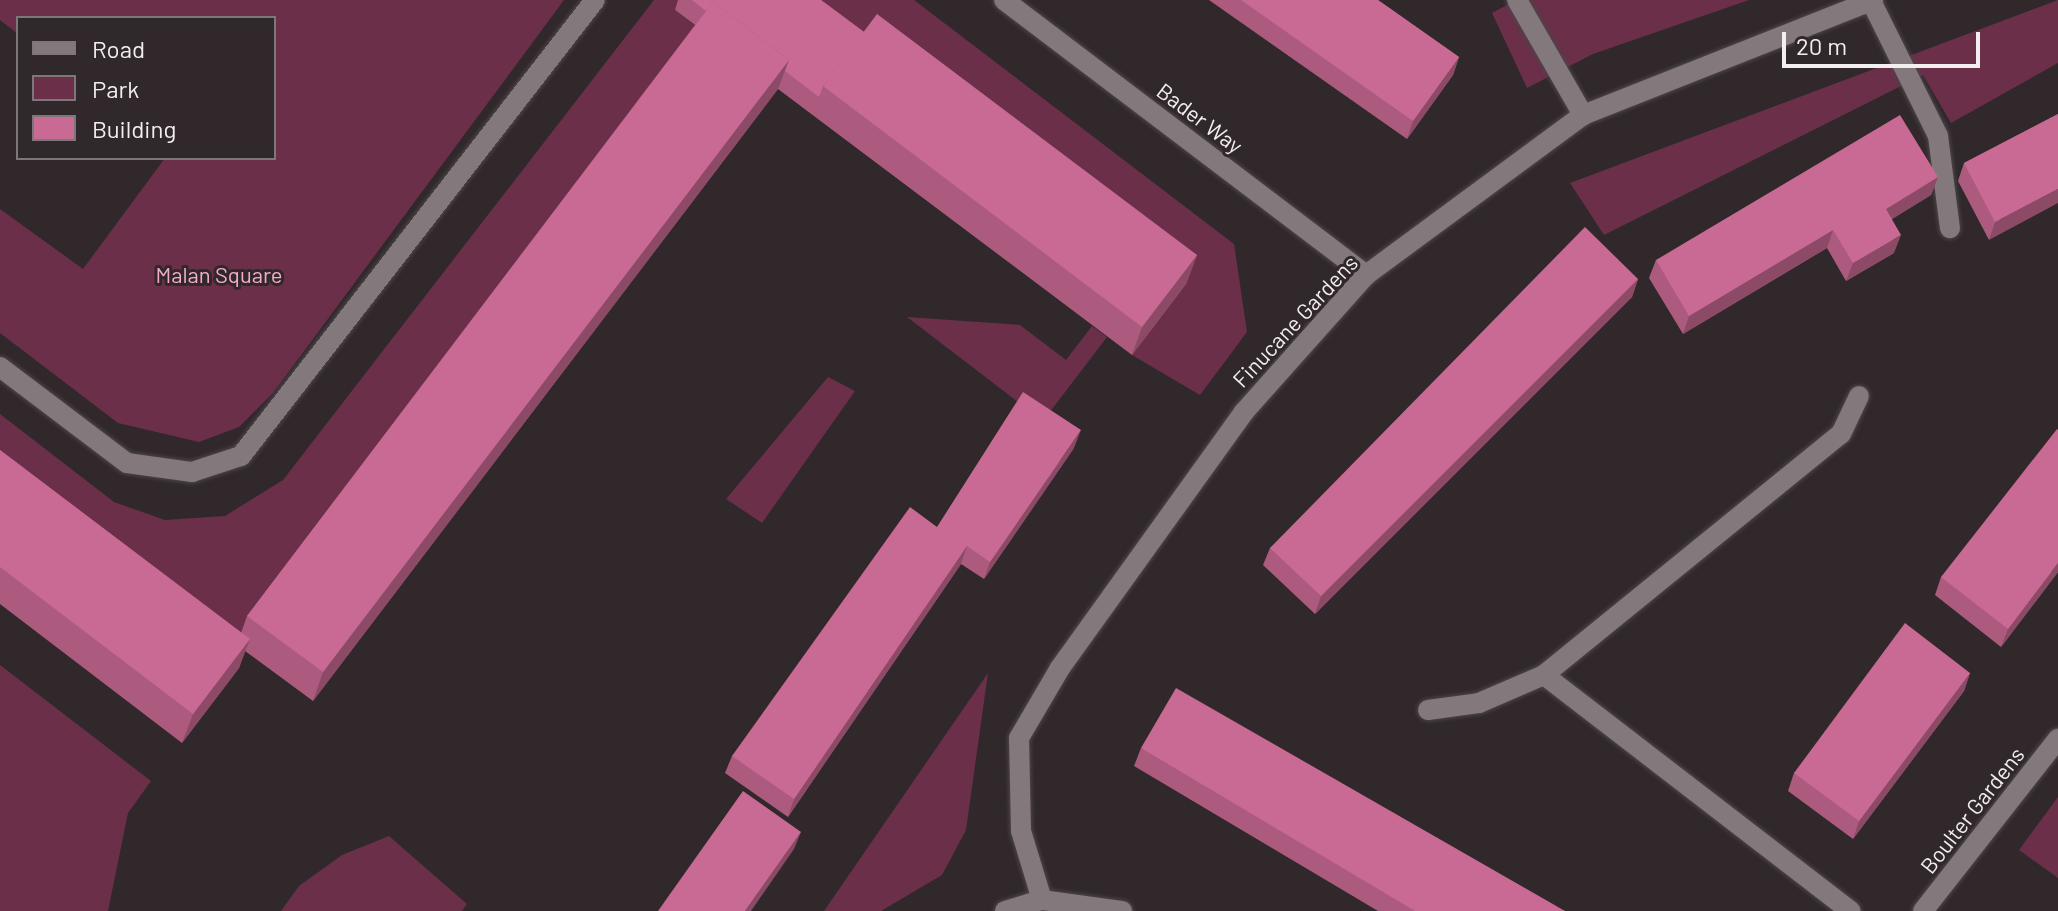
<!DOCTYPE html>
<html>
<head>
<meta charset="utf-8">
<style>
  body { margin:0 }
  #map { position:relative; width:2058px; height:911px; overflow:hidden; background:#30282b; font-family:Barlow,sans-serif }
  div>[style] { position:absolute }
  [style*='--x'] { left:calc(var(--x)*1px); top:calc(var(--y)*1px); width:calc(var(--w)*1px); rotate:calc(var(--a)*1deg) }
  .green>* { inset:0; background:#6b2f4a }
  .roads { filter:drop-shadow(0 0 2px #4d4649) drop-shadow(0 0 2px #4d4649) }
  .service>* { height:20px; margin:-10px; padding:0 10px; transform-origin:10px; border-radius:10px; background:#83797c }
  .minor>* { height:20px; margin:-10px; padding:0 10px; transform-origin:10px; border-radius:10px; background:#83797c }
  .wall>* { inset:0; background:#ac5b7e }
  .shaded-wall>* { inset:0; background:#8c4a67 }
  .building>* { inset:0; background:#c86a93 }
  span { translate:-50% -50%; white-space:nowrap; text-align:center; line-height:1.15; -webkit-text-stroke:6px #30282b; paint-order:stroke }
  .street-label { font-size:22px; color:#f3eef0 }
  .park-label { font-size:22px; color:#f6abc9 }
  .legend { position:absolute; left:16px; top:16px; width:260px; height:144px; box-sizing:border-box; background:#30282b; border:2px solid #7e777a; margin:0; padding:10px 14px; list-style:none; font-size:24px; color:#f3eef0 }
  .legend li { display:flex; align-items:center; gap:16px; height:40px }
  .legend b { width:40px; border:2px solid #7e777a }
  .scale { position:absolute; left:1782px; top:32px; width:198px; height:36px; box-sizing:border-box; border:4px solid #f3eef0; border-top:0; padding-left:10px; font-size:24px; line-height:28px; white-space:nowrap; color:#f3eef0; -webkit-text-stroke:6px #30282b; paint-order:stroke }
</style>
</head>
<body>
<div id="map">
  <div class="green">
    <i style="clip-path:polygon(0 0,564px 0,273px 393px,239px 427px,199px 442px,118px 423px,0 333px,0 209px,83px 269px,165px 158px,274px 158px,274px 18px,18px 18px,18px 34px,0 20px)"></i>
    <i style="clip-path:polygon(654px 0,682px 0,675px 10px,702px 31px,237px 644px,0 486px,0 414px,114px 502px,165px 520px,225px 516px,283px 480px)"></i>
    <i style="clip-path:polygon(791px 0,914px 0,1234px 244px,1247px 332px,1200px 395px,1132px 355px,1149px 332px)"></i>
    <i style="clip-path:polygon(1516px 0,1749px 0,1593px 54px,1527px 88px,1492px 13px)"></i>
    <i style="clip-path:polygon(2058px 0,2058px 63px,1951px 123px,1923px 75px,1604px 235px,1570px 183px)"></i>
    <i style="clip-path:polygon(907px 317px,1020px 325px,1066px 360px,1092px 326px,1107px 337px,1043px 421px)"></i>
    <i style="clip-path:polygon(828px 377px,855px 391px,762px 523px,726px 499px)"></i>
    <i style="clip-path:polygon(0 665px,151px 781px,128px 813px,108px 911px,0 911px)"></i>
    <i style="clip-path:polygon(988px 673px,966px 830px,942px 875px,881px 911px,824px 911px)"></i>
    <i style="clip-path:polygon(2058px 797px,2058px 878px,2019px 850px)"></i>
    <i style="clip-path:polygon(389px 836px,467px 904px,462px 911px,281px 911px,299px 886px,342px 855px)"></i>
  </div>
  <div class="roads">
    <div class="service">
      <i style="--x:1517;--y:0;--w:133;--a:60.1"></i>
      <i style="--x:1871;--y:1;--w:151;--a:63.6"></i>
      <i style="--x:1938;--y:136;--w:93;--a:82.6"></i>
      <i style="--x:1544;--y:675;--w:387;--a:37.6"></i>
      <i style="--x:1428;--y:710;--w:51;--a:-7.8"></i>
      <i style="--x:1479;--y:703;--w:71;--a:-23.3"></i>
      <i style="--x:1544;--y:675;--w:382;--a:-39.1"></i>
      <i style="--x:1841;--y:434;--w:42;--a:-64.7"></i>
    </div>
    <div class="minor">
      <i style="--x:1004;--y:0;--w:455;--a:37.2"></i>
      <i style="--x:0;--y:367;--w:159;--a:37.1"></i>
      <i style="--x:127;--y:463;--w:66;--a:7.9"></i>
      <i style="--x:192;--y:472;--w:52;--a:-18.1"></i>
      <i style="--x:241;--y:456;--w:577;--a:-52.18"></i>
      <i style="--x:1042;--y:900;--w:72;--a:-106.9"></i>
      <i style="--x:1021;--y:831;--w:93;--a:-91.2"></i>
      <i style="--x:1019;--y:738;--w:81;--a:-59.6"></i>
      <i style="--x:1060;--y:668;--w:315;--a:-54.3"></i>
      <i style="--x:1244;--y:412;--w:183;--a:-48.3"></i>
      <i style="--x:1366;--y:275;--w:270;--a:-36.4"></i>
      <i style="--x:1583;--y:115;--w:312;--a:-21.6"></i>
      <i style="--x:1005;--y:911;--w:39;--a:-17"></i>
      <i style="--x:1042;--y:900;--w:81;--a:7.8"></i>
      <i style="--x:1923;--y:911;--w:219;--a:-51.9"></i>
    </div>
  </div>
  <div class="wall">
    <i style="clip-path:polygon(678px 0,821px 0,864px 32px,1197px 255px,1186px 284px,1132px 355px,778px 89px,313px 701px,245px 651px,239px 668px,182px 743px,0 604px,0 450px,241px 633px,247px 616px,695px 25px,675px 10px)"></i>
    <i style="clip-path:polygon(1209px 0,1378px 0,1459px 57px,1453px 75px,1407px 139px)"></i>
    <i style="clip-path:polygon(2058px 114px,1989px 240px,1958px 181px,1964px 163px)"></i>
    <i style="clip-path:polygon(1938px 177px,1931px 195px,1892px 219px,1894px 253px,1846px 281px,1827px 248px,1683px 334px,1649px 278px,1656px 260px)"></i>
    <i style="clip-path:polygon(1638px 279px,1632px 297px,1315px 614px,1263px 565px,1270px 548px)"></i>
    <i style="clip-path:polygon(1074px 448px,984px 579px,961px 564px,788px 817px,725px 773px,732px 756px)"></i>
    <i style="clip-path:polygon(2058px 572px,2001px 647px,1935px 595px,1941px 577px)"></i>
    <i style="clip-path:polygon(1970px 673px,1964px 691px,1853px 839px,1788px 791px,1794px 773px)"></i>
    <i style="clip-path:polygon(1141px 748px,1565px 911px,1378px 911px,1134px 766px)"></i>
  </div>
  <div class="shaded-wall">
    <i style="clip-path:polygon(1459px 57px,1453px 75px,1407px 139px,1413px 121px)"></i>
    <i style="clip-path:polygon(789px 60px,778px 89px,313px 701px,323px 672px)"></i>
    <i style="clip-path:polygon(1938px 177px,1931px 195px,1879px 227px,1886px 209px)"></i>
    <i style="clip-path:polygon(2058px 189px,2058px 203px,1989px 240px,1995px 222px)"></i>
    <i style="clip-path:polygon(1833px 230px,1827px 248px,1683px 334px,1689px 316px)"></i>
    <i style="clip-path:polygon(1901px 235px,1894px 253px,1846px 281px,1853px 263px)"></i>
    <i style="clip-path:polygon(1197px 255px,1186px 284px,1132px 355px,1142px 327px)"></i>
    <i style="clip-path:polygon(1638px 279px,1632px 297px,1315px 614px,1321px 596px)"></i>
    <i style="clip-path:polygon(1081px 430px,1074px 448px,984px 579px,990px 562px)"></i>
    <i style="clip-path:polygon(967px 546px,961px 564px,788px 817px,794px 799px)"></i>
    <i style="clip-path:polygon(2058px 563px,2058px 572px,2001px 647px,2008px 629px)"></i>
    <i style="clip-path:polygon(250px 639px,239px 668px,182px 743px,193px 714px)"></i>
    <i style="clip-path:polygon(1970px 673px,1964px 691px,1853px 839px,1859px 821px)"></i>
    <i style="clip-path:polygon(801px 832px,794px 849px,751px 911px,745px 911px)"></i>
  </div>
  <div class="building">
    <i style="clip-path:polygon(692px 0,821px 0,864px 32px,823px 86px,819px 97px,785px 71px,789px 60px,713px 2px,706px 11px)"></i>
    <i style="clip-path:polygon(1241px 0,1378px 0,1459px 57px,1413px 121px)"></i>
    <i style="clip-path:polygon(713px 2px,789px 60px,323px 672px,247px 616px)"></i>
    <i style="clip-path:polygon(877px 14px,1197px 255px,1142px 327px,823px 86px)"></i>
    <i style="clip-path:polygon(2058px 114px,2058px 189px,1995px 222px,1964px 163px)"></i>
    <i style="clip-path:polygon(1900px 115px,1938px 177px,1886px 209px,1901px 235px,1853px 263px,1833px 230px,1689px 316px,1656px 260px)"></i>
    <i style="clip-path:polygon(1585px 227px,1638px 279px,1321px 596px,1270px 548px)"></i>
    <i style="clip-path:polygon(1023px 392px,1081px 430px,990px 562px,967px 546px,794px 799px,732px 756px,910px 507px,937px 527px)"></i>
    <i style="clip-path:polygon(2057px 429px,2058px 430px,2058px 563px,2008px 629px,1941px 577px)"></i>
    <i style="clip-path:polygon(0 450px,250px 639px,193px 714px,0 567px)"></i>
    <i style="clip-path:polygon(1905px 623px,1970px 673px,1859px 821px,1794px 773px)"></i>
    <i style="clip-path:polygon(1176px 688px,1565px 911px,1415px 911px,1141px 748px)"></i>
    <i style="clip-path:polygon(743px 791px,801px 832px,745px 911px,658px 911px)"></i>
  </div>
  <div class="street-label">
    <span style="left:1200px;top:118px;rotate:37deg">Bader Way</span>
    <span style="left:1295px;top:321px;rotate:-47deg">Finucane Gardens</span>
    <span style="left:1972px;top:810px;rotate:-52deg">Boulter Gardens</span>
  </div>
  <div class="park-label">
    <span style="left:219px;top:275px">Malan Square</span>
  </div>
  <ul class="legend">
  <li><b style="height:10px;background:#83797c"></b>Road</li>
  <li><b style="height:22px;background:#6b2f4a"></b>Park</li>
  <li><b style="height:22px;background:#c86a93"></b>Building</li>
  </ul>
  <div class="scale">20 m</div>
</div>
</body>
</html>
